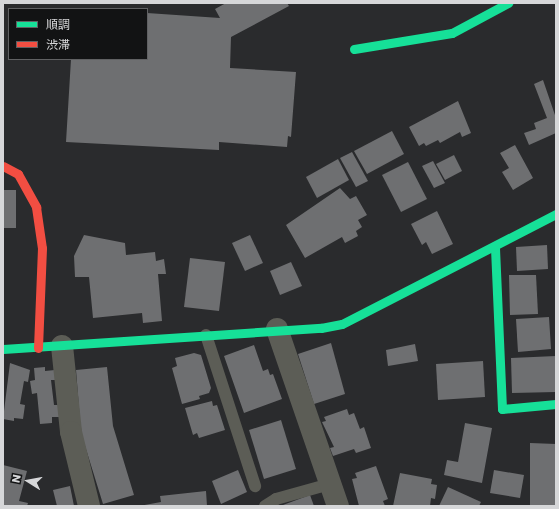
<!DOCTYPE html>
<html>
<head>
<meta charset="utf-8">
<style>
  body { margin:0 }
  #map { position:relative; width:559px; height:509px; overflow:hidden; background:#2a2b2d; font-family:Poppins,"Noto Sans JP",sans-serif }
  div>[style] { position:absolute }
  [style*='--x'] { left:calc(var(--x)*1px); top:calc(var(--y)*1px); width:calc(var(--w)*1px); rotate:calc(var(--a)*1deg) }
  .building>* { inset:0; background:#6e6f71 }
  .lane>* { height:12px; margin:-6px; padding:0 6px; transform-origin:6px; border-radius:6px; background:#5c5d56 }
  .street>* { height:22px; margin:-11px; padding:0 11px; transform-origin:11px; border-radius:11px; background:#5c5d56 }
  .fast>* { height:9px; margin:-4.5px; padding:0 4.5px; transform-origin:4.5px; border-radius:4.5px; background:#16e098 }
  .jam>* { height:9px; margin:-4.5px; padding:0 4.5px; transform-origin:4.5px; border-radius:4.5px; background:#f24e42 }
  span { translate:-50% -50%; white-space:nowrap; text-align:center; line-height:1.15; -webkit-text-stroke:4px #121314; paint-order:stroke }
  .frame { position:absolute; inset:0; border:4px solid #d6d7d9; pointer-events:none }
  .legend { position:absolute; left:8px; top:8px; width:140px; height:52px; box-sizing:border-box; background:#121314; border:1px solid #606163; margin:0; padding:5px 7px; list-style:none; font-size:12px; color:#d6d7d9 }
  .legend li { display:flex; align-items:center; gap:8px; height:20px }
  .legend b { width:20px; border:1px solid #606163 }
  .north { position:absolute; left:8px; top:461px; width:40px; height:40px; -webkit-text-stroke:3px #121314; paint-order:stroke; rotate:281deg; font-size:11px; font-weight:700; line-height:16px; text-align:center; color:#d6d7d9 }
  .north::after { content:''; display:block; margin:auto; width:14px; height:18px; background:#d6d7d9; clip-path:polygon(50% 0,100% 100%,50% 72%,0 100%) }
</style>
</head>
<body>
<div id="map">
  <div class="building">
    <i style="clip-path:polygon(226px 3px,287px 3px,289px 6px,231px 37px,230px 68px,296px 72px,291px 137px,288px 136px,287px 147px,219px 142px,219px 150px,66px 142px,71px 59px,147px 59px,147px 13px,220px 18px,215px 9px)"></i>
    <i style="clip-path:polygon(543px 80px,556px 118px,556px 133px,529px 145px,524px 133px,536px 129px,534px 123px,547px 118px,534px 84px)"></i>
    <i style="clip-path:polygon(458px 101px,471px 133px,462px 137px,460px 132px,440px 143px,438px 140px,426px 146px,424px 143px,419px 146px,409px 127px)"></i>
    <i style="clip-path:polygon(392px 131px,404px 154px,367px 174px,354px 151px)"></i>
    <i style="clip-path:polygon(515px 145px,533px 178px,513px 190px,502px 172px,509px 168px,500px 153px)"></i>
    <i style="clip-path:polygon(352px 152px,368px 181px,356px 187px,340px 158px)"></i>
    <i style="clip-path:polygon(454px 155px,462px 171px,445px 180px,436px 164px)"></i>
    <i style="clip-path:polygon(338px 159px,349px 180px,317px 198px,306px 177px)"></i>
    <i style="clip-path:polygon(433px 161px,445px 183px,434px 188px,422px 166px)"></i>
    <i style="clip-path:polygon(408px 162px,427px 199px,401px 212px,382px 175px)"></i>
    <i style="clip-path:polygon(340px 188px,350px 199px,356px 196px,367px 215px,358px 220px,362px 227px,356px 231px,358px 236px,345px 243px,342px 237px,305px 258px,286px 225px)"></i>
    <i style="clip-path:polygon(3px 190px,16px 190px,16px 228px,3px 228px)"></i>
    <i style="clip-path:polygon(437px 211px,453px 244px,432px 254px,426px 242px,422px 245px,411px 224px)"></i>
    <i style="clip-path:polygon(84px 235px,125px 243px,126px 255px,155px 252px,156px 261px,164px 259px,166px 274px,158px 274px,162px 321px,143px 323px,142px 313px,93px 318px,89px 277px,75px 277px,74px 256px)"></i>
    <i style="clip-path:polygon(250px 235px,263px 263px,245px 271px,232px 243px)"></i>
    <i style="clip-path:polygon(547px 245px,548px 269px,517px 271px,516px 247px)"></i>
    <i style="clip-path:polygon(190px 258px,225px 262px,219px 311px,184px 307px)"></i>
    <i style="clip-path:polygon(291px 262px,302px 286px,280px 295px,270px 271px)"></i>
    <i style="clip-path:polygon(509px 275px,536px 275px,538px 314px,510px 315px)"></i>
    <i style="clip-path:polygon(549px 317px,551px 349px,518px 352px,516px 319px)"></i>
    <i style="clip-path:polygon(331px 343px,345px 394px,314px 404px,298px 354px)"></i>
    <i style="clip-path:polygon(415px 344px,418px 361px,388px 366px,386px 350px)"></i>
    <i style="clip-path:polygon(254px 345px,263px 371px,268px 369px,270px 375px,273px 374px,282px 399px,244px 413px,224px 356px)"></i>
    <i style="clip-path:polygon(194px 353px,201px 355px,211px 388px,209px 393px,199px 396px,200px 399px,182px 404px,172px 368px,177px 366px,175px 358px)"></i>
    <i style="clip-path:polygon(556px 356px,556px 392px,512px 393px,511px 358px)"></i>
    <i style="clip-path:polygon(483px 361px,485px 397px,438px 400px,436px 364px)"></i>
    <i style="clip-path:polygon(10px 363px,30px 370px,28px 382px,24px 381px,20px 404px,25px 405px,23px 419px,14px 418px,14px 421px,3px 419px)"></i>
    <i style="clip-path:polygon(45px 367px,45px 371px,55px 370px,56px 380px,51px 380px,54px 405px,59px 405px,60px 417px,52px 417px,52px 423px,40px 424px,37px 393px,32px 394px,30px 381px,35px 380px,34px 368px)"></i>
    <i style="clip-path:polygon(107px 367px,113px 426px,134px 495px,103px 504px,81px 433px,76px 370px)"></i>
    <i style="clip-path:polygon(212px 401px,213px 406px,217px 405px,225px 430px,199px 438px,197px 433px,193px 435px,185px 408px)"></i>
    <i style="clip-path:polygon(347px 409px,349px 415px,354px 413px,360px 429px,364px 427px,371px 448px,356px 453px,354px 449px,333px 456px,330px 448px,334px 447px,322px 422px,326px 421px,324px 417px)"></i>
    <i style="clip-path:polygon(281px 420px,296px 469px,264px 479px,249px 430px)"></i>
    <i style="clip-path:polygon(465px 423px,492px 428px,482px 483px,444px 475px,447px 460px,458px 462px)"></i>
    <i style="clip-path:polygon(530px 443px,556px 444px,556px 506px,530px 506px)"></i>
    <i style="clip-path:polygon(3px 465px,27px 471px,19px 501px,28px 503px,27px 506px,3px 506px)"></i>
    <i style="clip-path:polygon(376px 466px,388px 499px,383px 501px,385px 506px,359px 506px,352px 479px,357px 478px,355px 473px)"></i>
    <i style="clip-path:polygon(238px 470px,247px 492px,221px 504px,212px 481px)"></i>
    <i style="clip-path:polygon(494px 470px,524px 475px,520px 498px,490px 493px)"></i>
    <i style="clip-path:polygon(400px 473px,432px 479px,431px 484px,437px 485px,435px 499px,431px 498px,430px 506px,393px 506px)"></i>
    <i style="clip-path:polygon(70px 486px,74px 506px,57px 506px,53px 490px)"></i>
    <i style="clip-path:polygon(448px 487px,481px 502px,479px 506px,439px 506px)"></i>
    <i style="clip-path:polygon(206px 491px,207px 506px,139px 506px,161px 502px,160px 496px)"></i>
    <i style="clip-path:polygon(310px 495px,314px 506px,284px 506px,283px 505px)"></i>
  </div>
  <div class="lane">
    <i style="--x:206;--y:335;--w:159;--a:72"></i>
    <i style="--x:265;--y:506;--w:13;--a:-32"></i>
    <i style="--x:276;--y:499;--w:56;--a:-15.5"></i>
  </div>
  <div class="street">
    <i style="--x:277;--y:329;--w:187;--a:71"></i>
    <i style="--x:62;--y:346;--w:86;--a:84"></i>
    <i style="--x:71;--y:432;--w:76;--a:76.3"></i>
  </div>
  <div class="fast">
    <i style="--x:354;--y:49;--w:99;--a:-9.3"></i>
    <i style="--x:452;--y:33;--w:64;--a:-28.2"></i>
    <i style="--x:495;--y:248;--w:161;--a:87.5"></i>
    <i style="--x:502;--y:409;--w:54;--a:-5.3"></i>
    <i style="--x:3;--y:349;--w:319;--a:-3.8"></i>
    <i style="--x:321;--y:328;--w:21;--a:-11"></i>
    <i style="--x:342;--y:324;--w:241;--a:-27.2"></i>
  </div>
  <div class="jam">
    <i style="--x:3;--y:166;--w:17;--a:28"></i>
    <i style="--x:18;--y:174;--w:38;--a:61"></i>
    <i style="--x:36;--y:207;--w:41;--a:81.7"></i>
    <i style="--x:42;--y:248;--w:100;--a:92.3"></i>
  </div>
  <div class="frame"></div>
  <ul class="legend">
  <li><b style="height:5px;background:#16e098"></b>順調</li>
  <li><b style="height:5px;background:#f24e42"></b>渋滞</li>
  </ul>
  <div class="north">N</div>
</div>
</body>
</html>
